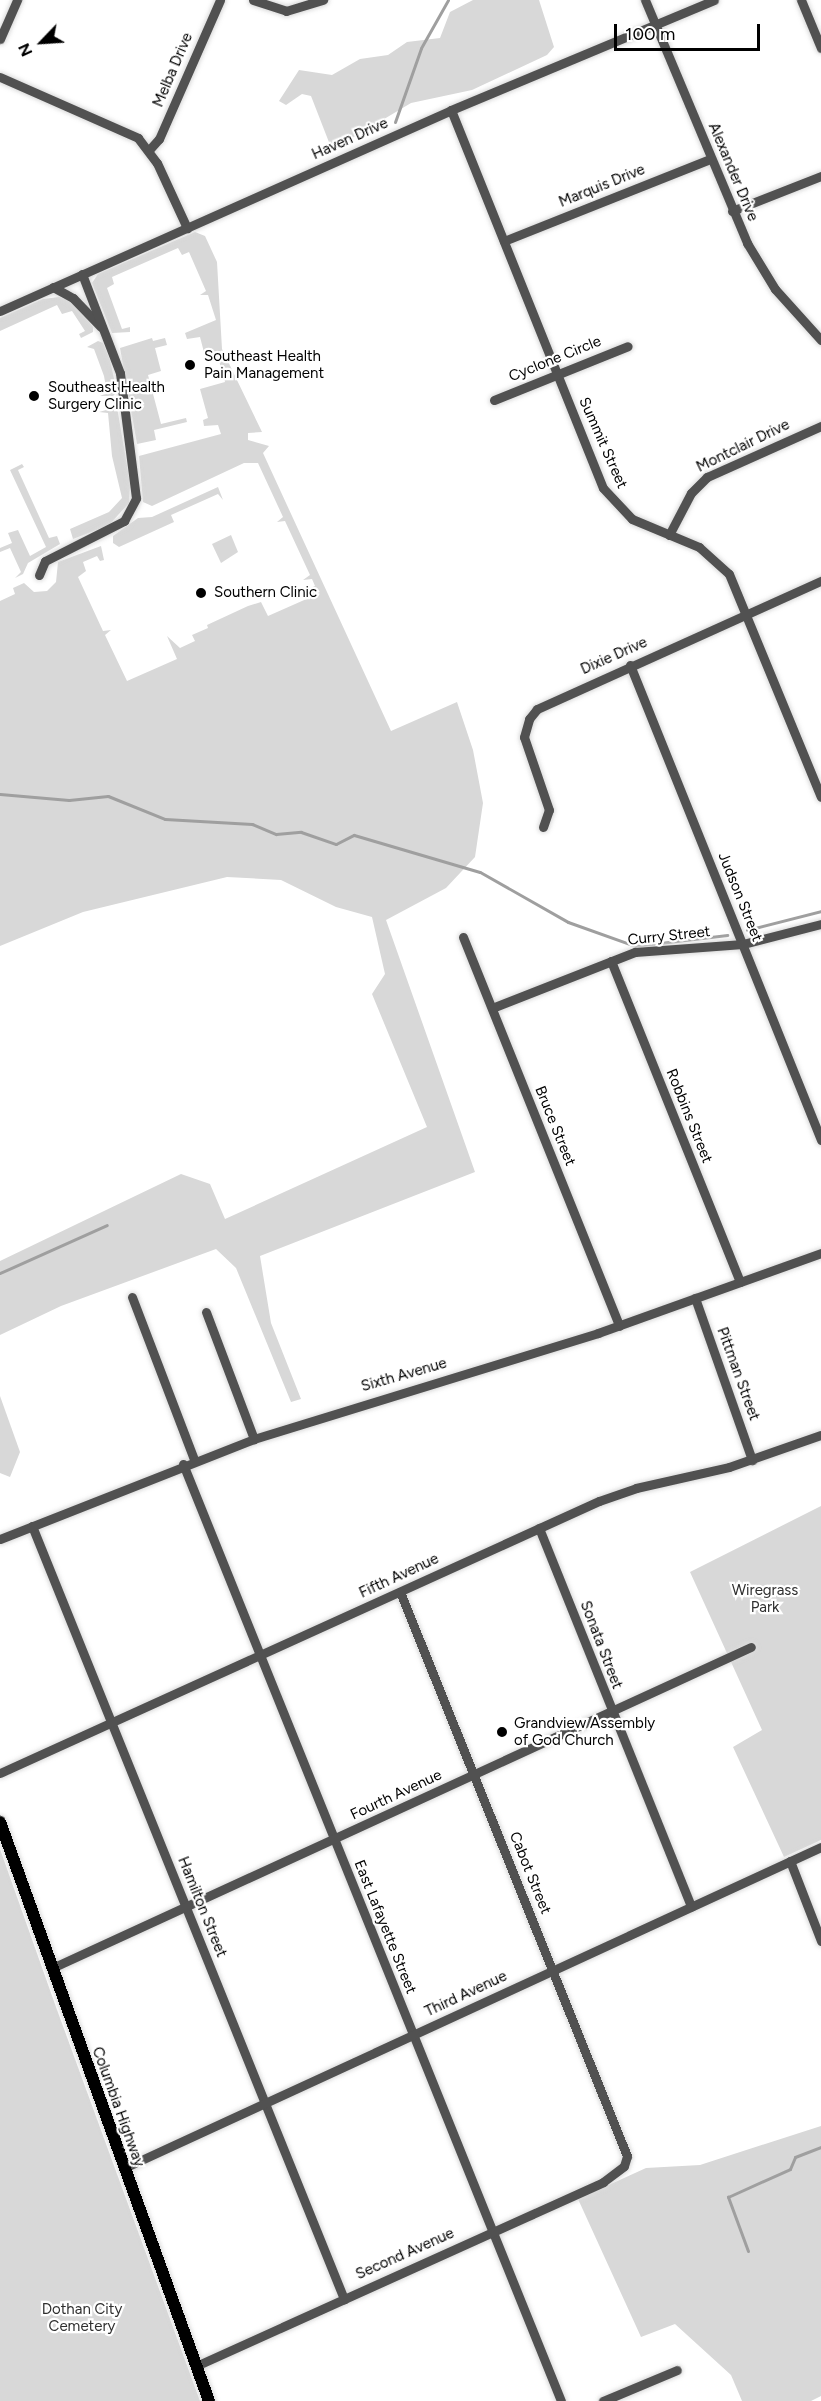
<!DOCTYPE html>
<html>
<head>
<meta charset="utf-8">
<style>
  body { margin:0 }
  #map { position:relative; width:821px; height:2401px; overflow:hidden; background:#fff; font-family:Figtree,sans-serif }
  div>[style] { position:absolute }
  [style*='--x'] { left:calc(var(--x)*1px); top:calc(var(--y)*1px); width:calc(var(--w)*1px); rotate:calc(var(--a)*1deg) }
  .green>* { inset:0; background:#d8d8d8 }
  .stream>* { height:3px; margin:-1.5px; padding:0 1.5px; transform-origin:1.5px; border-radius:1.5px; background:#9f9f9f }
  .roads { filter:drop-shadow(0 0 2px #dbdbdb) drop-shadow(0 0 2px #dbdbdb) }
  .minor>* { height:9px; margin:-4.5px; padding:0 4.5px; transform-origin:4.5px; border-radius:4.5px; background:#515151 }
  .major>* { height:12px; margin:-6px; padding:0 6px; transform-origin:6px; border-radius:6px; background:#000 }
  .dots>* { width:16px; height:16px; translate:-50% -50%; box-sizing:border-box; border:3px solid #fff; border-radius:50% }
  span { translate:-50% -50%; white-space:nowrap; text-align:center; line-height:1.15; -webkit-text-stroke:4.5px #fff; paint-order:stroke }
  .street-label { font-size:15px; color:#000 }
  .poi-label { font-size:15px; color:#000 }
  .left { translate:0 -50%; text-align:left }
  .park-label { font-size:15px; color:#2f2f2f }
  .north { position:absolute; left:12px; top:12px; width:60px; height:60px; -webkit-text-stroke:4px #fff; paint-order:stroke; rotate:245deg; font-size:16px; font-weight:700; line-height:24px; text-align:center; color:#000 }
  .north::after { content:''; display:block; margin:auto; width:21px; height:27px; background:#000; clip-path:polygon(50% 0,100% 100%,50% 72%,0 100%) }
  .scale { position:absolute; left:614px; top:24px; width:146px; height:27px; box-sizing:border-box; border:3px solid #000; border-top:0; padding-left:8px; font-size:18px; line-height:21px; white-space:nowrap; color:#000; -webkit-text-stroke:4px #fff; paint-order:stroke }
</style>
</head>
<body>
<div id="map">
  <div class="green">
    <i style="clip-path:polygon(473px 0,539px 0,554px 47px,547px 55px,472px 90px,411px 103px,332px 150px,311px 96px,302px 94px,286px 105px,279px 101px,299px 70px,332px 75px,360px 59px,388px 55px,407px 42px,440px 38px,450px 12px)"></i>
    <i style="clip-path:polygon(195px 232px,205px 236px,217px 262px,222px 349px,262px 432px,248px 433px,248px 440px,269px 446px,263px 453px,391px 731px,457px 702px,473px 750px,483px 803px,475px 857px,446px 888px,386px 920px,475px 1172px,260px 1256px,271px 1323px,301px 1399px,291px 1402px,236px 1268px,216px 1249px,61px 1306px,0 1335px,0 1261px,181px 1174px,210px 1184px,225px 1219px,427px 1127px,372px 994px,385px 974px,372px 917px,336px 907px,281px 880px,227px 877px,83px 912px,0 946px,0 601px,15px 594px,13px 588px,24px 583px,34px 592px,47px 591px,56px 582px,58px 562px,101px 546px,104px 560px,100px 561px,97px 556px,83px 562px,86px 571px,78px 577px,103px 631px,111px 630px,105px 635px,127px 681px,177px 659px,167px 636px,180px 648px,195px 641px,192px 635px,208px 628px,207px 625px,248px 606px,261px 602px,268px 616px,311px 597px,308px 589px,315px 586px,312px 579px,303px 580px,310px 575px,285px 521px,277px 522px,283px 517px,258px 463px,244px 463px,152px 506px,143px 502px,139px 456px,221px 434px,218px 425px,204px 426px,203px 420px,208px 418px,200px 389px,225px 382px,218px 357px,206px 360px,200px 337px,187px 339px,185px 333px,216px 320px,208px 295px,200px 295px,206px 291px,189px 252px,182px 255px,178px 248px,112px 277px,114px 284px,107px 288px,122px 329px,130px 327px,130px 332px,112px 333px,92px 283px,98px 274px)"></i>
    <i style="clip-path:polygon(59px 297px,71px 301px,83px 313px,93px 327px,93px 332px,81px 338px,79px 334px,85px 331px,72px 311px,62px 314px,57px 305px,0 331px,0 318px,43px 299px)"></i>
    <i style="clip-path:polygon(152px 338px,153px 341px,165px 338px,167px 345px,155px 348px,161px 371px,148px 375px,161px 424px,186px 418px,187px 422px,154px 430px,156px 440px,137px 444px,120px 348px)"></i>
    <i style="clip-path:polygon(98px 341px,103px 343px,110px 360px,117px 392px,113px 396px,100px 396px,107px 393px,104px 376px,94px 349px,87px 347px)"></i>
    <i style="clip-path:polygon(117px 407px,130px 483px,129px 503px,109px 525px,73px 539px,70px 529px,109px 512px,122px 498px,112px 456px,108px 413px,99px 412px)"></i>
    <i style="clip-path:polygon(22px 464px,24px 467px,18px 470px,49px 538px,57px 536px,60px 544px,28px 563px,23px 574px,15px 578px,21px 572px,10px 548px,0 552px,0 548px,12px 543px,8px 533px,18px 530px,30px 556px,46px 547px,10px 470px)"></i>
    <i style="clip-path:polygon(218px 487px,223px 500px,218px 494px,171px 515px,174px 522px,119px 547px,113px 543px,113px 536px,138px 518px,152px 517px)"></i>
    <i style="clip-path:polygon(231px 535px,238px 552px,221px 563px,212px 544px)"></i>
    <i style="clip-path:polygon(0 1396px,20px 1452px,10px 1477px,0 1473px)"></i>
    <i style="clip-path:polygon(821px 1506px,821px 1840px,784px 1857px,733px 1747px,762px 1730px,690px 1572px)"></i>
    <i style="clip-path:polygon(0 1849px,56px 2007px,200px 2401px,0 2401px)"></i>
    <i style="clip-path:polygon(821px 2126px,821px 2396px,811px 2401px,742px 2401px,731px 2375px,675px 2324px,641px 2337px,578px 2199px,646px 2168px,700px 2165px)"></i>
  </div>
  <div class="stream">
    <i style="--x:395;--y:122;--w:78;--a:-70.6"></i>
    <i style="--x:421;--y:48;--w:55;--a:-60.6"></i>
    <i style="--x:0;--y:794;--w:69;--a:5"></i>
    <i style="--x:69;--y:800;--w:39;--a:-6"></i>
    <i style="--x:108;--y:796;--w:61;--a:22"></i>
    <i style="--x:165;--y:819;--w:87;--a:3.3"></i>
    <i style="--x:252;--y:824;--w:26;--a:23"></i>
    <i style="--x:276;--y:834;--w:25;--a:-5"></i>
    <i style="--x:301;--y:832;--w:37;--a:19"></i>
    <i style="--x:336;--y:844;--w:20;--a:-27"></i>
    <i style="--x:354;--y:835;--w:131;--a:16.4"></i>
    <i style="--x:480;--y:872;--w:101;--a:29.6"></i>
    <i style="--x:568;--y:922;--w:71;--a:19.7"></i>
    <i style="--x:635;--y:946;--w:93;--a:-6.8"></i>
    <i style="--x:747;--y:930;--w:76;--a:-14.4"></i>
    <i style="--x:0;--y:1273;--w:117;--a:-24.2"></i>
    <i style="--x:748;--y:2251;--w:58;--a:-110.3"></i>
    <i style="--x:728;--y:2197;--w:68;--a:-24.3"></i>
    <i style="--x:790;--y:2169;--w:13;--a:-67"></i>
    <i style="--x:795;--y:2157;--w:28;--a:-21"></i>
  </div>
  <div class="roads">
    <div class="minor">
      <i style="--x:253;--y:0;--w:35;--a:18"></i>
      <i style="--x:286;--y:11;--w:39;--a:-17"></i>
      <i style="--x:645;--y:0;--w:264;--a:67.2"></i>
      <i style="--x:747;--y:243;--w:54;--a:58.7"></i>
      <i style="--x:775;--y:289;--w:69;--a:48"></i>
      <i style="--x:801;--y:0;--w:52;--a:67.4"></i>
      <i style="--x:0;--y:39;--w:43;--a:-66.4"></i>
      <i style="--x:0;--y:77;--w:151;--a:23.8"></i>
      <i style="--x:138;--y:138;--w:31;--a:53"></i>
      <i style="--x:157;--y:163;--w:72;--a:65.2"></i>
      <i style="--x:451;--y:110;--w:407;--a:68.1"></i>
      <i style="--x:603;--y:488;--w:42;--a:46.9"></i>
      <i style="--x:632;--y:519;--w:73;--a:22.7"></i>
      <i style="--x:699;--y:547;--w:40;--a:42"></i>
      <i style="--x:729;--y:574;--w:241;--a:67.6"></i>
      <i style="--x:149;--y:150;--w:15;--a:-48"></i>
      <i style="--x:159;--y:139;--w:152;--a:-66.3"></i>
      <i style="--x:732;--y:211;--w:96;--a:-21.5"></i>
      <i style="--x:504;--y:241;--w:222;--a:-21.7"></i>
      <i style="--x:53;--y:287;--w:23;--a:29"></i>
      <i style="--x:73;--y:298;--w:40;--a:46"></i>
      <i style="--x:0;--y:311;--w:494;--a:-24"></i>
      <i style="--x:451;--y:110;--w:285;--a:-22.7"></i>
      <i style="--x:494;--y:400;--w:144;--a:-21.9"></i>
      <i style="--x:669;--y:535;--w:47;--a:-62.4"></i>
      <i style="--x:691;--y:493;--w:23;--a:-45"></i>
      <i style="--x:707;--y:477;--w:125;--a:-24.1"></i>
      <i style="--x:39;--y:575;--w:15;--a:-67"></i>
      <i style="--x:45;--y:561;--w:89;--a:-26.9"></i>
      <i style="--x:124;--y:521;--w:26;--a:-62"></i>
      <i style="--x:136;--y:498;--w:126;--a:-97.3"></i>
      <i style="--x:120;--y:373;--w:106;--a:-111"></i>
      <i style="--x:630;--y:665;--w:512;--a:68.09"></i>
      <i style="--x:543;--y:827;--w:18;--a:-71"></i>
      <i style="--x:549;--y:810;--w:77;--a:-108.9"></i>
      <i style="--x:524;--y:737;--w:19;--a:-74"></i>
      <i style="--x:529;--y:719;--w:13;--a:-51"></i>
      <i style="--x:537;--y:709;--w:312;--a:-24.3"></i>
      <i style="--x:463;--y:937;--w:419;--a:68.1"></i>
      <i style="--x:611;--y:961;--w:346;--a:68.1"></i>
      <i style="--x:492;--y:1008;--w:154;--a:-21.4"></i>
      <i style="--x:635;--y:952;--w:108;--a:-4.2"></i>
      <i style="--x:743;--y:944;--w:81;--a:-14.4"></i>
      <i style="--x:132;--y:1297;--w:173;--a:69.1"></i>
      <i style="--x:695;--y:1298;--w:172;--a:70.6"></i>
      <i style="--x:206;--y:1312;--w:136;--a:69.3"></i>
      <i style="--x:183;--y:1464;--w:1010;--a:68.03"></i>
      <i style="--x:32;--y:1526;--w:834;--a:68.02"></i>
      <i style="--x:539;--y:1528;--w:408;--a:68.1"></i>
      <i style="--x:0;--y:1539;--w:273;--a:-21.5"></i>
      <i style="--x:254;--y:1439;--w:360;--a:-17.1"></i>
      <i style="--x:598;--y:1333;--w:237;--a:-19.7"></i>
      <i style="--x:0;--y:1773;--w:658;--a:-24.42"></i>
      <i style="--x:599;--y:1501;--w:39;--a:-19"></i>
      <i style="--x:636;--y:1488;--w:95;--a:-12.7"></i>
      <i style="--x:729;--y:1467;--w:97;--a:-19.2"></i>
      <i style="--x:790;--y:1861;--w:86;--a:68.8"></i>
      <i style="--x:52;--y:1968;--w:769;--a:-24.67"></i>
      <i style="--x:124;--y:2168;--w:767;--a:-24.73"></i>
      <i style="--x:196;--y:2366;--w:447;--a:-24.3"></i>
      <i style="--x:603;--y:2182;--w:26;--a:-37"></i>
      <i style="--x:624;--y:2166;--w:10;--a:-73"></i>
      <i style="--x:627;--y:2156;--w:608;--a:-111.92"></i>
      <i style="--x:603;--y:2401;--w:80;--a:-22.7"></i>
    </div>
    <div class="major">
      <i style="--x:0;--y:1822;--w:616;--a:70.15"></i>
    </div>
  </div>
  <div class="dots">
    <i style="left:190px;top:365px;background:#000"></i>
    <i style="left:34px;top:396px;background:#000"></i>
    <i style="left:201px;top:593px;background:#000"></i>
    <i style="left:502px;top:1732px;background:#000"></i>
  </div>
  <div class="street-label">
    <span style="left:173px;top:70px;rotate:-67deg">Melba Drive</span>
    <span style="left:350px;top:139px;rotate:-24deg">Haven Drive</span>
    <span style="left:733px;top:172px;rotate:67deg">Alexander Drive</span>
    <span style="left:602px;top:186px;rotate:-22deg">Marquis Drive</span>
    <span style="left:555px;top:359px;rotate:-22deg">Cyclone Circle</span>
    <span style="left:603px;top:443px;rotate:66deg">Summit Street</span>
    <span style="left:743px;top:446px;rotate:-26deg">Montclair Drive</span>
    <span style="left:614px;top:656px;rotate:-24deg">Dixie Drive</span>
    <span style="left:740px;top:897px;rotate:68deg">Judson Street</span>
    <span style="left:669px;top:936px;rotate:-6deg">Curry Street</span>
    <span style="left:689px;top:1116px;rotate:68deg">Robbins Street</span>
    <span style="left:555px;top:1126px;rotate:68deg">Bruce Street</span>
    <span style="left:738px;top:1374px;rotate:70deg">Pittman Street</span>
    <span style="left:404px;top:1375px;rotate:-16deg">Sixth Avenue</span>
    <span style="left:399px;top:1576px;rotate:-25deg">Fifth Avenue</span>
    <span style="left:601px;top:1645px;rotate:69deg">Sonata Street</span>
    <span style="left:396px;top:1795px;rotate:-25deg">Fourth Avenue</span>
    <span style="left:530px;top:1873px;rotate:68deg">Cabot Street</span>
    <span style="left:202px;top:1907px;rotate:68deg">Hamilton Street</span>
    <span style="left:385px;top:1927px;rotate:68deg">East Lafayette Street</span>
    <span style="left:466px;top:1994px;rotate:-25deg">Third Avenue</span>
    <span style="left:118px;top:2107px;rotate:70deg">Columbia Highway</span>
    <span style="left:405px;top:2254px;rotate:-24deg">Second Avenue</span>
  </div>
  <div class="poi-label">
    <span class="left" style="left:204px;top:365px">Southeast Health<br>Pain Management</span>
    <span class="left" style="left:48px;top:396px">Southeast Health<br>Surgery Clinic</span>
    <span class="left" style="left:214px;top:593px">Southern Clinic</span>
    <span class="left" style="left:514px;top:1732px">Grandview Assembly<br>of God Church</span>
  </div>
  <div class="park-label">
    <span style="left:765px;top:1599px">Wiregrass<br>Park</span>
    <span style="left:82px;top:2318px">Dothan City<br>Cemetery</span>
  </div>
  <div class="north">N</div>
  <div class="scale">100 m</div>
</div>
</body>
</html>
